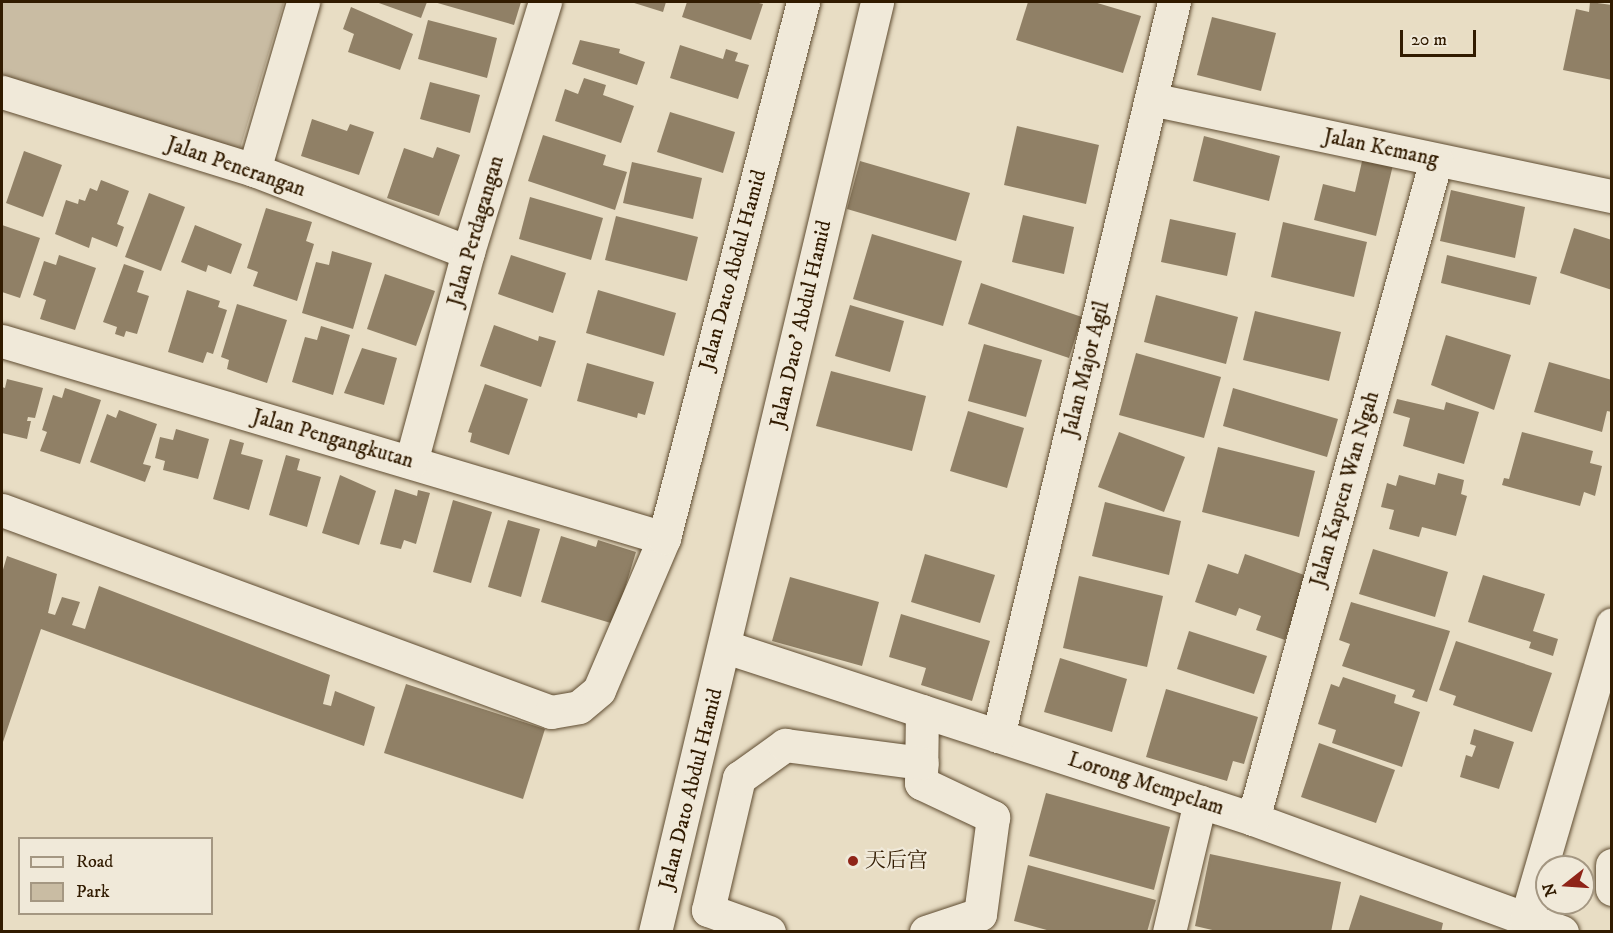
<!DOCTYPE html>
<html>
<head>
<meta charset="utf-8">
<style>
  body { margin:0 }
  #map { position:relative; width:1613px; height:933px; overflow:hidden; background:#e8ddc4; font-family:"IM FELL DW Pica","Noto Serif SC",serif }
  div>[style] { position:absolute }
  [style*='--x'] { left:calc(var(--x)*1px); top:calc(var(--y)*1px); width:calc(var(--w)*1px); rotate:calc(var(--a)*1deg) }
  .green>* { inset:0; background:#c9bca3 }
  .building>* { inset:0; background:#908066 }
  .roads { filter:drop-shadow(0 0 2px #5f4c31) drop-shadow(0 0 2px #5f4c31) }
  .minor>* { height:33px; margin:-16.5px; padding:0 16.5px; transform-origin:16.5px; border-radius:16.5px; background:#f0e9d9 }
  .dots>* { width:16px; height:16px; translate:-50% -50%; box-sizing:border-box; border:3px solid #f0e9d9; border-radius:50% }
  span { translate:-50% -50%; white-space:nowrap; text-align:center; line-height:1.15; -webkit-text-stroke:4.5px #f0e9d9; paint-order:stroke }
  .street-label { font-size:21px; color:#311b00 }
  .poi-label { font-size:21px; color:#311b00 }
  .left { translate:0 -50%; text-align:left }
  .frame { position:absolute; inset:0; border:3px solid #311b00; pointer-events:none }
  .legend { position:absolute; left:18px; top:837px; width:195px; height:78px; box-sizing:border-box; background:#f0e9d9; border:2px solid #a49782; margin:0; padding:8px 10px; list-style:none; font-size:18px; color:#311b00 }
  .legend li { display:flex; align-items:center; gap:12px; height:30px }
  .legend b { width:30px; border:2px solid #a49782 }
  .north { position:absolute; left:1535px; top:855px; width:60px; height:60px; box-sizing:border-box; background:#f0e9d9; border:2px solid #a49782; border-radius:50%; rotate:253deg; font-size:16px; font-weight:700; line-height:24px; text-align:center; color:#311b00 }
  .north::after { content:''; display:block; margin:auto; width:21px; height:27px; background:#8f2418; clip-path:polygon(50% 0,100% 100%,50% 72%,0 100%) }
  .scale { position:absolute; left:1400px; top:30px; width:76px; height:27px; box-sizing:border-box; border:3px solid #311b00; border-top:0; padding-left:8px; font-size:18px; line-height:21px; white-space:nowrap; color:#311b00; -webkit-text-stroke:4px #f0e9d9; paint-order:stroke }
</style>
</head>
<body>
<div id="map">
  <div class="green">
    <i style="clip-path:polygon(2px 2px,284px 2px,239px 152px,2px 78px)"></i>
  </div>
  <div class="building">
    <i style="clip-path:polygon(376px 2px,427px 2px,421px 18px)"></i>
    <i style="clip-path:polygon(434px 2px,521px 2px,514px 25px)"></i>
    <i style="clip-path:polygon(631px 2px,666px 2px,663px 12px)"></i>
    <i style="clip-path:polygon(687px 2px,755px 2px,763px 4px,751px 40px,682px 17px)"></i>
    <i style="clip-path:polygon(1028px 2px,1094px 2px,1141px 16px,1123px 73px,1016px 40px)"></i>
    <i style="clip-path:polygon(1590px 2px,1612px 5px,1612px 80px,1563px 70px,1576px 9px,1589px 12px)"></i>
    <i style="clip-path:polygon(351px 7px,413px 34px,400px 70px,348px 52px,354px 34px,343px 29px)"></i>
    <i style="clip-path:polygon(1212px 17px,1276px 33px,1261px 91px,1197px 75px)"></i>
    <i style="clip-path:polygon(428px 20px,497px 38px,487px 78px,418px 59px)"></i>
    <i style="clip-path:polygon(580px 40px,620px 49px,619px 53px,645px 62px,637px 85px,572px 64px)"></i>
    <i style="clip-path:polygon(680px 45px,723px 59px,726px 49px,738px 53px,735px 61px,749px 65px,738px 99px,670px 78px)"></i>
    <i style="clip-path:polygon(584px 78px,606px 85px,603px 95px,634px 106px,621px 143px,555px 121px,565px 89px,578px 94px)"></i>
    <i style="clip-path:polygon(430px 82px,480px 95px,470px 133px,420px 119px)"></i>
    <i style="clip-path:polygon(670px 112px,735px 132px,723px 173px,657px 152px)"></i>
    <i style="clip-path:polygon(312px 119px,347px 131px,350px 124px,374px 132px,359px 175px,301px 156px)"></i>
    <i style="clip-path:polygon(1017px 126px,1099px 145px,1086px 204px,1004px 185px)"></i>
    <i style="clip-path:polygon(543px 135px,606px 155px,603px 165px,627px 172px,615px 210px,528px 181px)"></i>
    <i style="clip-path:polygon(1204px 136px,1280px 156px,1269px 201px,1193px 181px)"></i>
    <i style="clip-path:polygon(437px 147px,460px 155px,439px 216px,387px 198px,404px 148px,433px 158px)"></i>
    <i style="clip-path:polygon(24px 151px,62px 165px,43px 217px,6px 203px)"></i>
    <i style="clip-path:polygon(1363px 157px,1393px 165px,1376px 236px,1314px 220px,1323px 184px,1355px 192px)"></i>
    <i style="clip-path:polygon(860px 161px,970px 193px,956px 241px,847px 209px)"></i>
    <i style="clip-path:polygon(632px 162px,702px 178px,693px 219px,623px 203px)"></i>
    <i style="clip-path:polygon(101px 180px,129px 191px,117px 224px,124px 227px,117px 247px,92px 237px,89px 248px,55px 234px,66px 200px,78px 204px,79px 199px,85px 201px,90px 188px,97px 191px)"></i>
    <i style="clip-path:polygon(1451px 190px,1525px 207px,1515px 258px,1440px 241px)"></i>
    <i style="clip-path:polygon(149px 193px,185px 207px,161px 271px,125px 257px)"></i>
    <i style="clip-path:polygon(530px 197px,603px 218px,591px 260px,519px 239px)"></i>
    <i style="clip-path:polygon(266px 208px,312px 222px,306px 241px,314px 244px,297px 301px,253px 286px,258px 272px,247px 268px)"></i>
    <i style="clip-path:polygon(1023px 215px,1074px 227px,1064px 274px,1012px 262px)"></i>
    <i style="clip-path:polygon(616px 216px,698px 237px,687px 281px,605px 260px)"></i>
    <i style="clip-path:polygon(1170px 219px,1236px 233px,1227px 276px,1161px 262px)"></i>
    <i style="clip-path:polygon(1283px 222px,1367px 242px,1354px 297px,1271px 277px)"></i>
    <i style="clip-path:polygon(2px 225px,40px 238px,20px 298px,2px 292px)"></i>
    <i style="clip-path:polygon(195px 225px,242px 244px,231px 274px,208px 265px,206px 272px,181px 262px)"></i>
    <i style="clip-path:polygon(1574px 228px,1612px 240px,1612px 290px,1560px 273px)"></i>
    <i style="clip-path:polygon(872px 234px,962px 261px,943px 326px,853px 299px)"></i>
    <i style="clip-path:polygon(332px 251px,372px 263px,353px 329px,302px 313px,316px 262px,329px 265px)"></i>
    <i style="clip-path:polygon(59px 255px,96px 268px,75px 330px,40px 319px,46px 300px,33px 295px,44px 261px,56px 265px)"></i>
    <i style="clip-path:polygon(511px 255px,566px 273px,553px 313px,498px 294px)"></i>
    <i style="clip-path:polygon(1447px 255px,1537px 277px,1530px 305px,1441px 283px)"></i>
    <i style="clip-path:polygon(124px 264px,144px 271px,137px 292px,149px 296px,137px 334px,126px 331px,124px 337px,115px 334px,117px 327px,103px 322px)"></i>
    <i style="clip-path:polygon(385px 274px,435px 291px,416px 346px,367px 329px)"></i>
    <i style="clip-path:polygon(981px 283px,1082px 317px,1069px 358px,968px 324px)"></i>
    <i style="clip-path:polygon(187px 290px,220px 301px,218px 307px,227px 310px,213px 354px,207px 352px,203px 363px,168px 352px)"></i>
    <i style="clip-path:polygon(598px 290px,676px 313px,664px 356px,586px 333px)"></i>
    <i style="clip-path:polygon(1156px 295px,1238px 317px,1226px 364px,1144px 342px)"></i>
    <i style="clip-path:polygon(237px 304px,287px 320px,267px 383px,227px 369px,229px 360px,221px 357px)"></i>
    <i style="clip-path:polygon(850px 305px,904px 321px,890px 372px,835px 356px)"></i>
    <i style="clip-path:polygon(1255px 311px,1341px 332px,1329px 381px,1243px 360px)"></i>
    <i style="clip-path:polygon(494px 325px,538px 341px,539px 336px,556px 341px,541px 387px,480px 366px)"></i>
    <i style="clip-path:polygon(321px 326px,350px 335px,333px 395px,292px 382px,305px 337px,317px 340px)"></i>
    <i style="clip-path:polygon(1446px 335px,1511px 355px,1494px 410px,1431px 385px)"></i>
    <i style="clip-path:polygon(984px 344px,1042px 360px,1026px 417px,968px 401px)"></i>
    <i style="clip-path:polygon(362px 348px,397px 358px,384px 405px,344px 393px)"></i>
    <i style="clip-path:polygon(1136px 353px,1221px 377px,1204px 438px,1119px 415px)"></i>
    <i style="clip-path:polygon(1549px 362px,1612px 380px,1612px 412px,1607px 411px,1602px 432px,1534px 412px)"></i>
    <i style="clip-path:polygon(587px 363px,654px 382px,645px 415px,638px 413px,637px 418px,577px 401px)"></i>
    <i style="clip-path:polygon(831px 371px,926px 396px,912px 451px,816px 426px)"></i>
    <i style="clip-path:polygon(7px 379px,43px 388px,35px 418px,28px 417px,27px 421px,31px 421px,27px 439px,2px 433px,2px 387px,5px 388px)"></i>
    <i style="clip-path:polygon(485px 384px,528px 399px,509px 455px,470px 442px,472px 433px,468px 432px)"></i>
    <i style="clip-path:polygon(65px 388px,101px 400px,80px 464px,40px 451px,47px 432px,42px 430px,53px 395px,62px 398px)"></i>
    <i style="clip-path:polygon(1233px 388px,1338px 419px,1327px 457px,1223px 426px)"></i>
    <i style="clip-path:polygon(1397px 399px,1444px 410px,1446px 402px,1479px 412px,1464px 464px,1403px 446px,1410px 418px,1393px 413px)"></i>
    <i style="clip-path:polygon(119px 410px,157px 424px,143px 464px,151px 466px,145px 482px,90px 462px,107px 414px,116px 418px)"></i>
    <i style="clip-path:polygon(968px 411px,1024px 428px,1007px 488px,950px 471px)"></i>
    <i style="clip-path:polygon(176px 429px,209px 439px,198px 479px,163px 470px,165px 461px,155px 458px,160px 437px,173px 440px)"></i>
    <i style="clip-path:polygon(1119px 432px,1185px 457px,1164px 512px,1098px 487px)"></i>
    <i style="clip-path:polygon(1522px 432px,1593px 451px,1590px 463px,1602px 466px,1595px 496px,1584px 492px,1580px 506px,1502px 485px,1504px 478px,1509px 479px)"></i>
    <i style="clip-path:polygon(230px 439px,244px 443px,241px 454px,263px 460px,249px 510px,213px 499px)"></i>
    <i style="clip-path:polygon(1218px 447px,1315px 471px,1299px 537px,1202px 512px)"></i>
    <i style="clip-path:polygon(286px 455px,300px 459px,297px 470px,321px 477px,307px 527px,269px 515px)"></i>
    <i style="clip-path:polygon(1438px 473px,1464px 480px,1461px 494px,1467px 496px,1456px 536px,1422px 527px,1419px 537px,1389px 529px,1394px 510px,1381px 507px,1387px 483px,1396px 486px,1399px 475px,1435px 485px)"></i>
    <i style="clip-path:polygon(340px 475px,376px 491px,359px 545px,322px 533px)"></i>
    <i style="clip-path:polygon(395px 489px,417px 496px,418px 490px,430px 493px,416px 544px,404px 540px,401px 549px,380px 544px)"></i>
    <i style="clip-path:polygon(453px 500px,492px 512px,471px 583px,433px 572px)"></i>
    <i style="clip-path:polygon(1105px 502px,1181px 521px,1169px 575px,1092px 556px)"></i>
    <i style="clip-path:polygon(508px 520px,540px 529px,521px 597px,488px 587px)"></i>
    <i style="clip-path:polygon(561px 536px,596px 547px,598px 540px,636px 552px,614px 624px,541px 602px)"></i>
    <i style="clip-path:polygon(1373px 549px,1448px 572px,1435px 617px,1359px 594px)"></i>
    <i style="clip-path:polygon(925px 554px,995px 575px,980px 623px,911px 602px)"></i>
    <i style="clip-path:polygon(1245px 554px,1307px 576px,1285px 640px,1256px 630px,1261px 616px,1239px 608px,1236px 616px,1195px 602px,1208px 564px,1238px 574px)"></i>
    <i style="clip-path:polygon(7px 556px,57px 574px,48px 613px,55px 615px,62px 597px,80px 602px,72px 625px,85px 629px,99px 586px,330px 675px,323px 704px,331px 706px,335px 691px,375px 707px,364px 746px,41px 629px,2px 745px,2px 573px)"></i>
    <i style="clip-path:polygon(1483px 575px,1545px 594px,1533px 631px,1558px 639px,1553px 656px,1529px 648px,1531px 642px,1468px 622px)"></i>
    <i style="clip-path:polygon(1079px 576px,1163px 596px,1147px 667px,1063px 648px)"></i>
    <i style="clip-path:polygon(790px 577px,879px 602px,862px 666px,772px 641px)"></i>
    <i style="clip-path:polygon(1351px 602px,1450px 631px,1427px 702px,1412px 697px,1415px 690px,1342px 666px,1350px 644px,1339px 640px)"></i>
    <i style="clip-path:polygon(901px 614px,990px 641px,972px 701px,921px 685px,926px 668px,889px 657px)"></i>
    <i style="clip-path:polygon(1189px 631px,1267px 656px,1254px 694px,1177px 669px)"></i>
    <i style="clip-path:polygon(1456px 641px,1552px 673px,1532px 732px,1453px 705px,1456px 696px,1439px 690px)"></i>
    <i style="clip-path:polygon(1060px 658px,1127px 679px,1112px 732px,1044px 712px)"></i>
    <i style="clip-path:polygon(1343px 677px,1396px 695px,1394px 703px,1420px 712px,1402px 767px,1332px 743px,1336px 730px,1318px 724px,1331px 684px,1339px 687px)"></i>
    <i style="clip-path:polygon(406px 684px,545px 729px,523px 799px,384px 753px)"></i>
    <i style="clip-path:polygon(1166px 689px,1258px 717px,1244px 764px,1233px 761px,1227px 781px,1146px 757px)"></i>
    <i style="clip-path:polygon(1474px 729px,1514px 742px,1499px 789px,1460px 777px,1466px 755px,1472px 757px,1476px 746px,1470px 744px)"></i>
    <i style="clip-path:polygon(1319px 743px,1395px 770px,1376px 823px,1301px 797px)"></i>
    <i style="clip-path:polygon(1046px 793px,1170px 827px,1154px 890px,1029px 856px)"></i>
    <i style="clip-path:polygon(1210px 854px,1341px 882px,1331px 932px,1221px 932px,1195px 926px)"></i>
    <i style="clip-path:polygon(1028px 865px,1156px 900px,1147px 932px,1054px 932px,1014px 921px)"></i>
    <i style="clip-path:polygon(1360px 895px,1443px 923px,1441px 932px,1348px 932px)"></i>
  </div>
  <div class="roads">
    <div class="minor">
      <i style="--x:2;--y:92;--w:264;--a:17.2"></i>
      <i style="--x:254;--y:170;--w:229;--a:21"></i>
      <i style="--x:1151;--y:99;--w:471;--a:11.9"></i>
      <i style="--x:254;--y:170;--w:175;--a:-73.7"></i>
      <i style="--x:2;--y:341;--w:691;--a:16.57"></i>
      <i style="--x:411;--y:462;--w:218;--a:-74.8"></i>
      <i style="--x:468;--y:252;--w:262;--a:-72.9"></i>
      <i style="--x:2;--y:510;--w:585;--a:20.2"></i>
      <i style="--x:551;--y:712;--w:28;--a:-10"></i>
      <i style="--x:579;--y:707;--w:26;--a:-40"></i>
      <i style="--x:599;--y:690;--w:165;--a:-66.8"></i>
      <i style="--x:664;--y:538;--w:554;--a:-75.46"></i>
      <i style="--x:726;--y:647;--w:554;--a:18.08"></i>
      <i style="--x:1253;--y:819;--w:329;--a:20.1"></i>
      <i style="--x:922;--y:711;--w:72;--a:90.8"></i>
      <i style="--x:921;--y:783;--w:80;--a:25.3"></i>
      <i style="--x:993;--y:817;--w:98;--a:97.6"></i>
      <i style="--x:980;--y:914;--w:57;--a:161.6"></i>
      <i style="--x:998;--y:736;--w:755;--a:-76.52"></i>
      <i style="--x:1253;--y:819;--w:684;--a:-74.48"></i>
      <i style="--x:1612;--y:865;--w:24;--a:90"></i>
      <i style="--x:1526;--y:919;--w:307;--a:-73.7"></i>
      <i style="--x:655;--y:932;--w:956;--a:-76.57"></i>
      <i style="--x:769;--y:932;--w:65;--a:-160.2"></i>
      <i style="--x:708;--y:910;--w:136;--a:-76.8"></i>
      <i style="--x:739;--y:778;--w:57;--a:-35.7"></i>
      <i style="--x:785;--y:745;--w:138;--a:7.5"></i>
      <i style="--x:1169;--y:932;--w:134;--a:-76.6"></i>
    </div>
  </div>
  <div class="dots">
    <i style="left:853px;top:861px;background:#8f2418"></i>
  </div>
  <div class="street-label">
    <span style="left:1381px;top:148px;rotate:12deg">Jalan Kemang</span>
    <span style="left:236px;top:167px;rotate:19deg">Jalan Penerangan</span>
    <span style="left:476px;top:231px;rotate:-74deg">Jalan Perdagangan</span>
    <span style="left:733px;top:270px;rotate:-75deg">Jalan Dato Abdul Hamid</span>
    <span style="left:801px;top:324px;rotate:-77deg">Jalan Dato' Abdul Hamid</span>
    <span style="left:1086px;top:369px;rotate:-76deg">Jalan Major Agil</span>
    <span style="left:333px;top:439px;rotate:16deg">Jalan Pengangkutan</span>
    <span style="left:1345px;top:489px;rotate:-74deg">Jalan Kapten Wan Ngah</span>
    <span style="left:1146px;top:784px;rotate:18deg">Lorong Mempelam</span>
    <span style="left:691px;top:789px;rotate:-76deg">Jalan Dato Abdul Hamid</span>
  </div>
  <div class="poi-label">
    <span class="left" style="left:865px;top:861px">天后宫</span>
  </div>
  <div class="frame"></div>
  <ul class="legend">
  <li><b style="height:8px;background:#f0e9d9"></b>Road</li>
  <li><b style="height:16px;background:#c9bca3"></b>Park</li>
  </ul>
  <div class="north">N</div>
  <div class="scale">20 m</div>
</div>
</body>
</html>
